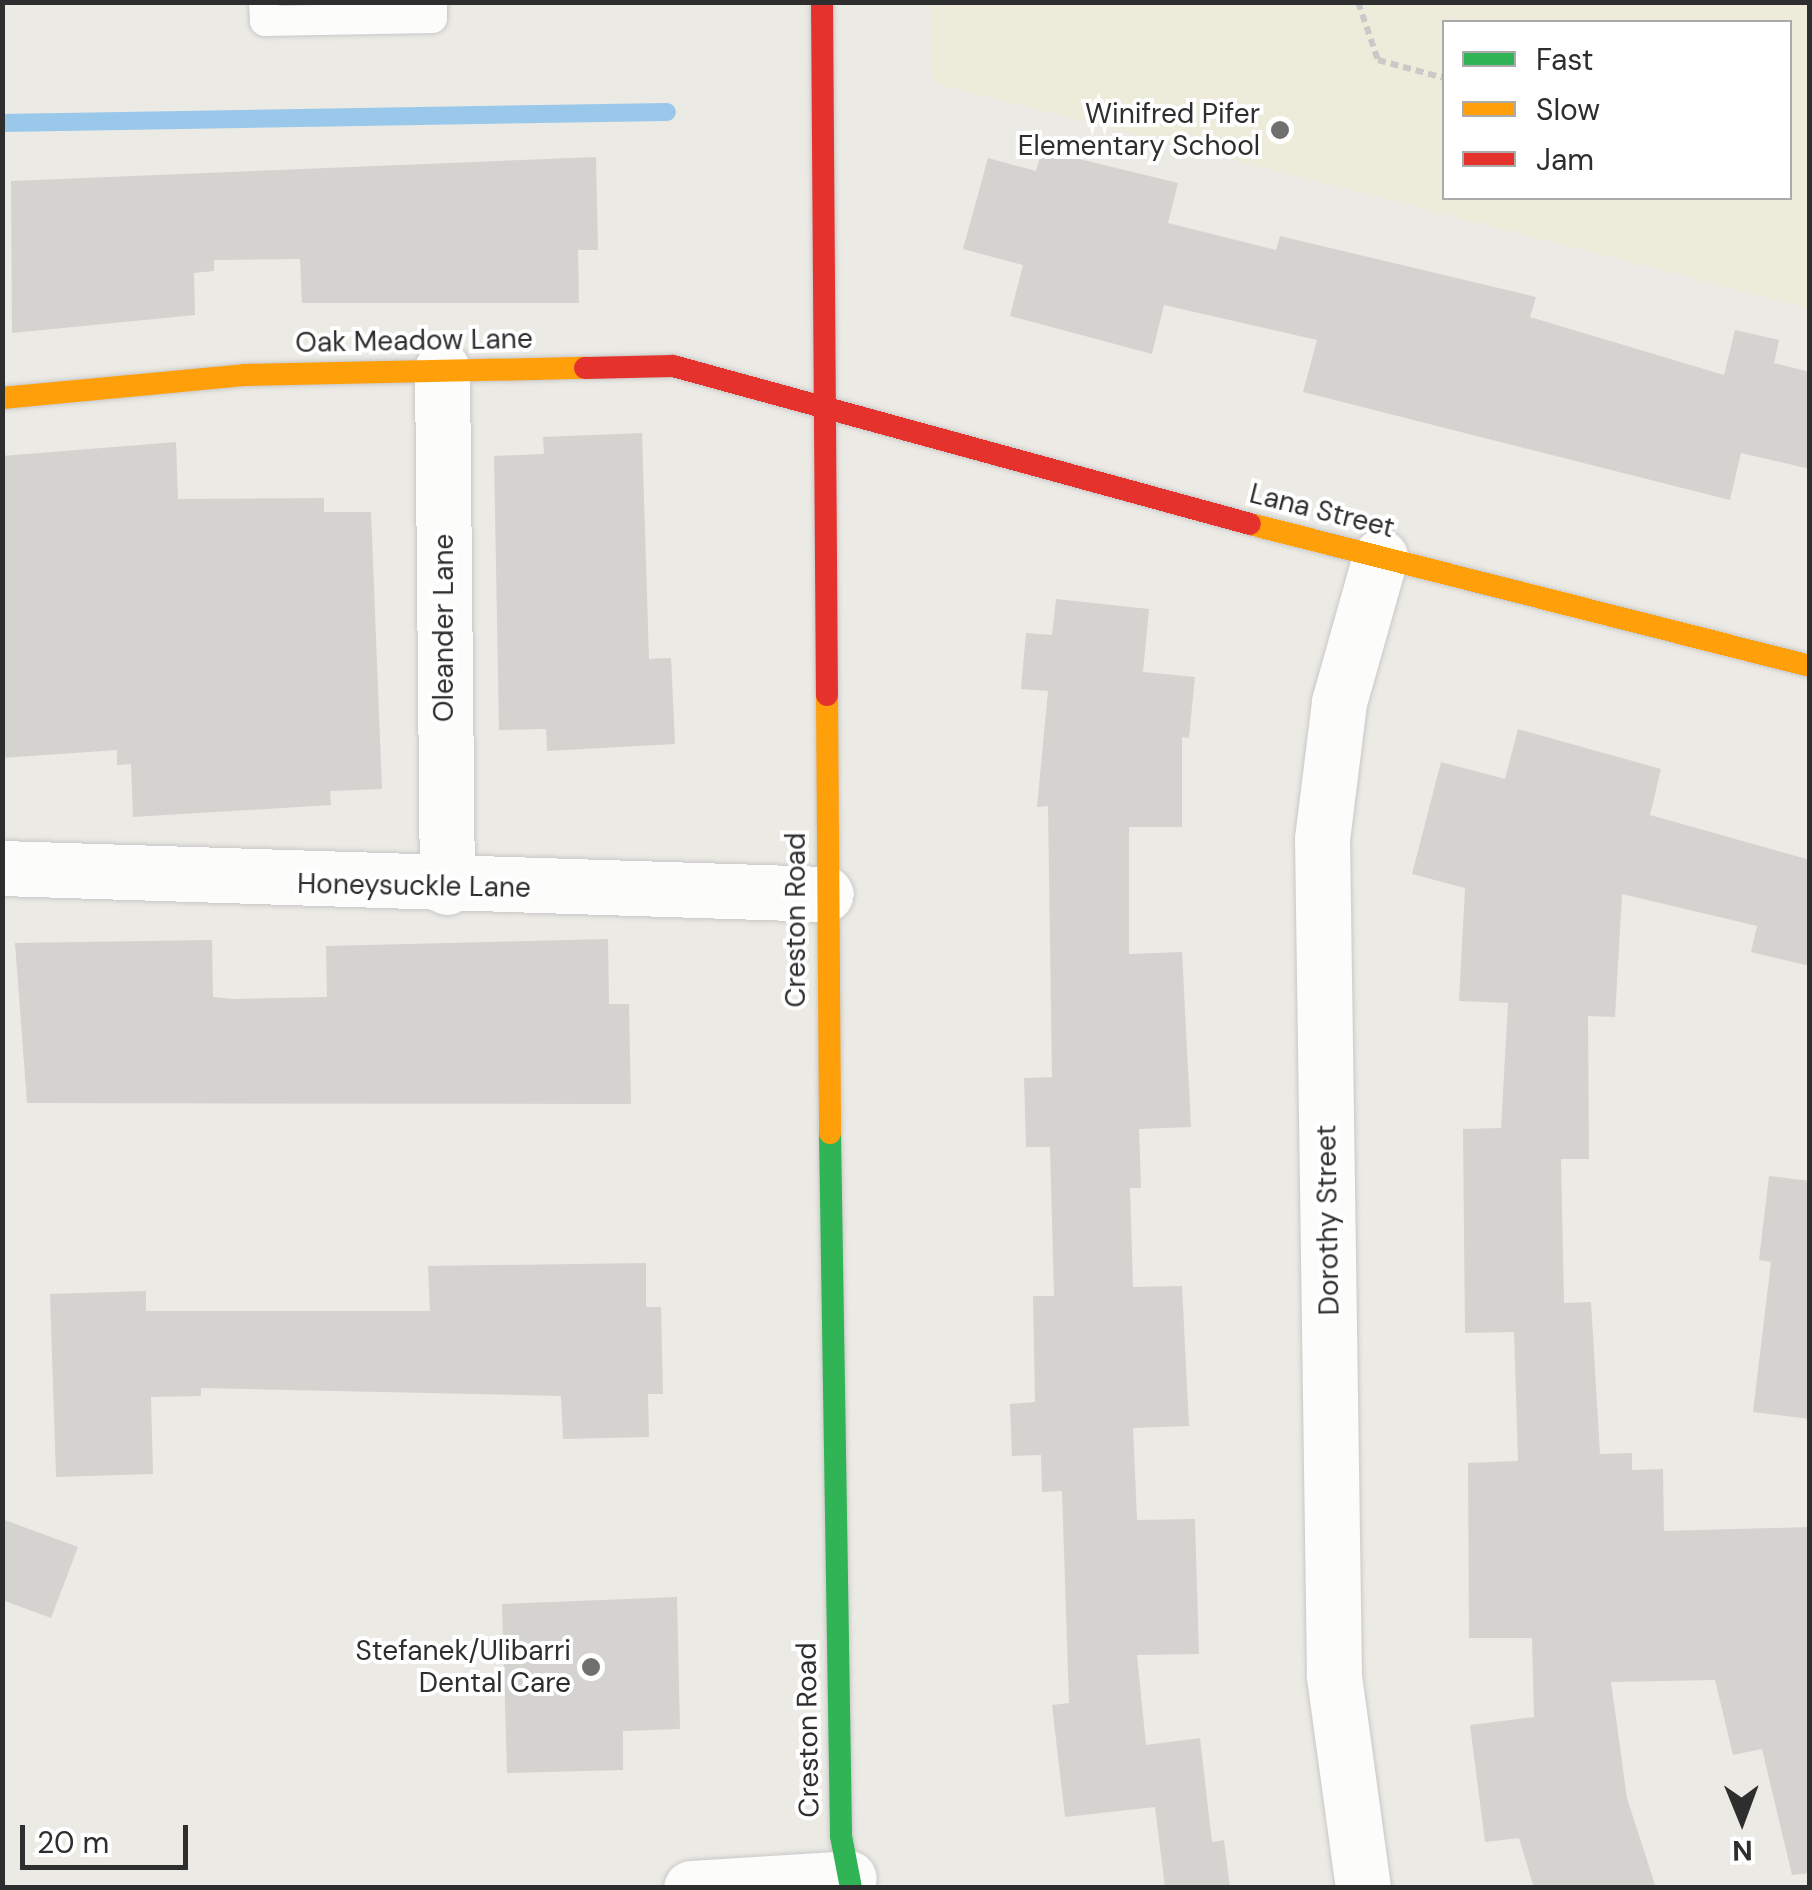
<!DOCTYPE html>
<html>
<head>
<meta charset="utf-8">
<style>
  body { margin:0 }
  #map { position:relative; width:1812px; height:1890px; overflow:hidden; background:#ebeae4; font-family:"DM Sans",sans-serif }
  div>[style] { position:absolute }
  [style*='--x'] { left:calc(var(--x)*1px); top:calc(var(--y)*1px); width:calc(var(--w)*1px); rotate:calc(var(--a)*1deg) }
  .education>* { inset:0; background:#edebda }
  .stream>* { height:18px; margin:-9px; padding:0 9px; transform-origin:9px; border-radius:9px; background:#9ac8ea }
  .building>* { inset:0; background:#d4d3cf }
  .path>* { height:6px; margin-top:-3px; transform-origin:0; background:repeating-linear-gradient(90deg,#c9c9c8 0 8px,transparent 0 13px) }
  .roads { filter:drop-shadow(0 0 2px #c9c8c8) drop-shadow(0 0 2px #c9c8c8) }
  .lane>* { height:30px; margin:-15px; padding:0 15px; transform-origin:15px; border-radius:15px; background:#fcfcfb }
  .street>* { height:55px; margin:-27.5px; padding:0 27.5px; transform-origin:27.5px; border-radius:27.5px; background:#fcfcfb }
  .fast>* { height:22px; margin:-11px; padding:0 11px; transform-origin:11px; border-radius:11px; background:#30b455 }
  .slow>* { height:22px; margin:-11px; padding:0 11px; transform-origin:11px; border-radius:11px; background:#ff9f0a }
  .jam>* { height:22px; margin:-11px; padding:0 11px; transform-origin:11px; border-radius:11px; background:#e5322d }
  .dots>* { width:28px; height:28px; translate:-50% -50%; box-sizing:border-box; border:5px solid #fff; border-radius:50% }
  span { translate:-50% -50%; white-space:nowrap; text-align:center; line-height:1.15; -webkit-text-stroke:8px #fff; paint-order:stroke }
  .poi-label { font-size:28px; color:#2e2e2e }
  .right { translate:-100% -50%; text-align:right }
  .street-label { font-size:28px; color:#2e2e2e }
  .frame { position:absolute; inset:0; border:5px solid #2e2e2e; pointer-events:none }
  .legend { position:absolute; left:1442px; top:20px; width:350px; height:180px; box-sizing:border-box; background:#fff; border:2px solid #ababab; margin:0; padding:12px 18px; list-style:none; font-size:30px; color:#2e2e2e }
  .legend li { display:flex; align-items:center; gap:20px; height:50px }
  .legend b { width:50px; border:2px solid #ababab }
  .north { position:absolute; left:1692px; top:1770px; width:100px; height:100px; -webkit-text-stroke:8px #fff; paint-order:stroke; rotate:179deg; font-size:28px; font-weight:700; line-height:40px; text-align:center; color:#2e2e2e }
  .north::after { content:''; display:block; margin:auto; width:35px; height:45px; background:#2e2e2e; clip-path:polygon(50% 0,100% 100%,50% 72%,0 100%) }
  .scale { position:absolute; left:20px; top:1825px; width:168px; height:45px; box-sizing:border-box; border:5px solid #2e2e2e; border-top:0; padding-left:12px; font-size:30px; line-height:35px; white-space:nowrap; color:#2e2e2e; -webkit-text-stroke:8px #fff; paint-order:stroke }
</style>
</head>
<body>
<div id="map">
  <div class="education">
    <i style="clip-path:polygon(evenodd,930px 3px,1809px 3px,1809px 308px,933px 83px,930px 3px,1444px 22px,1790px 22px,1790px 198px,1444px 198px,1444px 22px)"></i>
  </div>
  <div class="stream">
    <i style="--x:2;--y:123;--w:665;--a:-0.95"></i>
  </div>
  <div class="building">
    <i style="clip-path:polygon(1042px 150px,1178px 183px,1168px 223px,1276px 250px,1280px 236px,1536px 297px,1530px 317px,1724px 375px,1735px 330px,1779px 340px,1774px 363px,1810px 372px,1810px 469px,1741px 453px,1730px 500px,1303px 392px,1317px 340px,1164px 305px,1152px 354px,1010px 316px,1023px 265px,963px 249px,988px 158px,1036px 171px)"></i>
    <i style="clip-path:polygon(596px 157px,598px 250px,578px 250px,579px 303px,302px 303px,300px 259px,214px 260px,214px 271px,194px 273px,195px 315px,12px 333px,11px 181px)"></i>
    <i style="clip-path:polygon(642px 433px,649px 659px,671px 658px,675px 744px,547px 751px,546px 729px,499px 730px,494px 456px,544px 454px,543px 437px)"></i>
    <i style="clip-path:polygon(176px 442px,178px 499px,324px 498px,324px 512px,371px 512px,382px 789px,330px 791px,331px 805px,133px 817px,131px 764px,117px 765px,117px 750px,2px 758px,2px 456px)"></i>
    <i style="clip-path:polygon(1056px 599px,1149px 609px,1143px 672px,1195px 677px,1189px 738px,1182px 737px,1182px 827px,1129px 827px,1129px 954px,1182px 952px,1191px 1127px,1139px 1129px,1141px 1188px,1130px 1188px,1133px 1287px,1182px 1286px,1189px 1426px,1133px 1428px,1137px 1520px,1195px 1519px,1199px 1654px,1137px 1655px,1146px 1745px,1200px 1738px,1212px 1842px,1224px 1840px,1230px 1888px,1165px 1888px,1155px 1807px,1065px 1817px,1052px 1705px,1069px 1703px,1062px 1491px,1042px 1492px,1041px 1455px,1012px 1456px,1010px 1404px,1035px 1402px,1033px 1296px,1054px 1296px,1050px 1147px,1026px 1147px,1024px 1078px,1052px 1077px,1048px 806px,1037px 807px,1048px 691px,1021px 689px,1026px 633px,1052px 635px)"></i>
    <i style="clip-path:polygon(1518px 729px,1661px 769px,1650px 815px,1810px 860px,1810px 966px,1751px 952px,1757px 926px,1622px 894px,1615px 1017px,1588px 1016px,1589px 1159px,1561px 1159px,1564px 1303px,1591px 1302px,1600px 1454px,1632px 1453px,1632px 1470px,1663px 1469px,1664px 1531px,1810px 1527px,1810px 1873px,1792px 1875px,1762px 1749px,1733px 1755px,1715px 1680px,1611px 1682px,1627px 1798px,1656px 1888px,1534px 1888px,1519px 1838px,1485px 1842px,1470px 1725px,1534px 1717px,1532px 1638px,1469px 1638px,1468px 1463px,1518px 1461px,1514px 1332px,1465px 1333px,1463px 1129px,1501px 1128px,1508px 1003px,1459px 1001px,1465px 888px,1412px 874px,1441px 762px,1505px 779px)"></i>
    <i style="clip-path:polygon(608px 939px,609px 1004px,629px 1004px,631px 1104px,27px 1103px,15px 943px,212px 940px,213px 997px,235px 999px,327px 997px,326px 946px)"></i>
    <i style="clip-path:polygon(1769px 1176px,1810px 1181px,1810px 1419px,1753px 1412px,1771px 1262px,1759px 1260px)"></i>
    <i style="clip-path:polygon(646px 1263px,646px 1307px,661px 1307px,663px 1394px,648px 1394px,649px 1437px,563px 1439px,561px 1396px,201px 1388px,201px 1396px,151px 1397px,153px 1474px,56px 1477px,50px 1294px,146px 1291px,146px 1311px,430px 1311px,428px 1266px)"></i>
    <i style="clip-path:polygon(2px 1519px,78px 1547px,51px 1618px,2px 1600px)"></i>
    <i style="clip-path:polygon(677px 1597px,680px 1729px,623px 1731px,623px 1770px,507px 1773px,502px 1604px)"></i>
  </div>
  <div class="path">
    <i style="--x:1358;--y:2;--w:61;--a:71"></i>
    <i style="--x:1378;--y:60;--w:68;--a:15.3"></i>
  </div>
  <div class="roads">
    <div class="lane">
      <i style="--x:264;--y:2;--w:19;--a:87"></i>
      <i style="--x:265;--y:21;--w:167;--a:-1"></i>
      <i style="--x:432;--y:18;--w:16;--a:-90"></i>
    </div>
    <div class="street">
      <i style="--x:442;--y:369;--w:518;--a:89.45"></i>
      <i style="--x:2;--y:868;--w:824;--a:1.81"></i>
      <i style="--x:691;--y:1888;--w:158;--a:-3.6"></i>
      <i style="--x:1363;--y:1888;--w:215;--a:-97.8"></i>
      <i style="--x:1334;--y:1675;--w:836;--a:-90.82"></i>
      <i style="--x:1322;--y:839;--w:138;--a:-82.9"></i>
      <i style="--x:1339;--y:702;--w:151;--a:-74.2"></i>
    </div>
    <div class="fast">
      <i style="--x:830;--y:1133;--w:703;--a:89.1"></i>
      <i style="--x:841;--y:1836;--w:53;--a:79.1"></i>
    </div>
    <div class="slow">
      <i style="--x:2;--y:398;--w:243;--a:-5.4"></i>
      <i style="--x:244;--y:375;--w:341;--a:-1.2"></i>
      <i style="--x:1250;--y:524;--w:578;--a:14.23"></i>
      <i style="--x:827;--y:695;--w:438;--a:89.6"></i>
    </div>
    <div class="jam">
      <i style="--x:822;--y:2;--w:693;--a:89.59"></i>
      <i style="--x:585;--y:368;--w:88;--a:-1.3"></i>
      <i style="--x:673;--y:366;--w:598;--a:15.31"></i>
    </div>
  </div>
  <div class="dots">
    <i style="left:1280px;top:130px;background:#70706e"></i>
    <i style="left:591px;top:1667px;background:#70706e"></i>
  </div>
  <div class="poi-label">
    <span class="right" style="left:1260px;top:130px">Winifred Pifer<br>Elementary School</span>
    <span class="right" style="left:571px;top:1667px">Stefanek/Ulibarri<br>Dental Care</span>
  </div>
  <div class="street-label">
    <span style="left:414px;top:341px;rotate:-1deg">Oak Meadow Lane</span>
    <span style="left:1322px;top:511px;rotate:14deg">Lana Street</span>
    <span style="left:444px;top:628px;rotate:-90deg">Oleander Lane</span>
    <span style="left:414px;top:886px;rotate:1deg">Honeysuckle Lane</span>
    <span style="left:796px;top:920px;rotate:-90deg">Creston Road</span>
    <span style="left:1328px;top:1220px;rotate:-91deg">Dorothy Street</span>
    <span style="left:808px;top:1730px;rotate:-91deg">Creston Road</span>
  </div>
  <div class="frame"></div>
  <ul class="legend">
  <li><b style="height:12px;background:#30b455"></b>Fast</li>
  <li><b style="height:12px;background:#ff9f0a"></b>Slow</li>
  <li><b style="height:12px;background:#e5322d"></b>Jam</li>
  </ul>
  <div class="north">N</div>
  <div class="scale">20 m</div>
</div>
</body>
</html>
